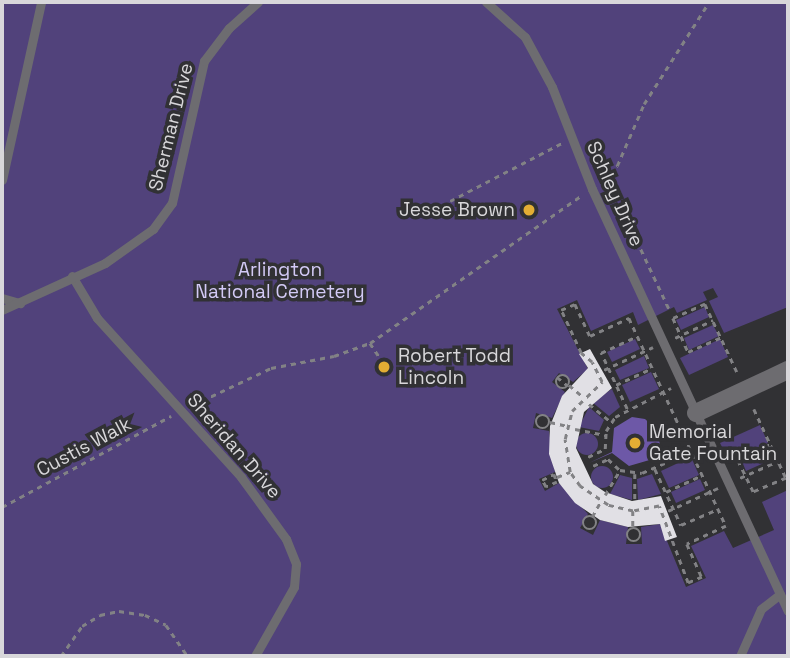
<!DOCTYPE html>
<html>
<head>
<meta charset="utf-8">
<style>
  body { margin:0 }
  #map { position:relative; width:790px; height:658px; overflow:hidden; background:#313134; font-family:"Space Grotesk",sans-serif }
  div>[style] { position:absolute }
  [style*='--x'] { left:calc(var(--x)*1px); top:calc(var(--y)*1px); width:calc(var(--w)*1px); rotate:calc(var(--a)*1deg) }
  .green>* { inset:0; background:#51427b }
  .round { border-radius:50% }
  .water>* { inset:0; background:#6d58a7 }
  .building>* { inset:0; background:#e1e0e5 }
  .path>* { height:2.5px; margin-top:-1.25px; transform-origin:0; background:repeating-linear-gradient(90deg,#828285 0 5px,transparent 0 10px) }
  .path>.ring { margin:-1.25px; padding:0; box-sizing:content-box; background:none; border:2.5px solid #828285; border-radius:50% }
  .lane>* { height:9px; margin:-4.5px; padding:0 4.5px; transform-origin:4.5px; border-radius:4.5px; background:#6d6c70 }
  .street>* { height:18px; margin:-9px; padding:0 9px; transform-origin:9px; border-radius:9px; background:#6d6c70 }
  .dots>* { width:19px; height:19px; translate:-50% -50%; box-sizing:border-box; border:4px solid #313134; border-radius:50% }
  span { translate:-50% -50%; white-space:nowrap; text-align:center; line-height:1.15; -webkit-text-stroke:7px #313134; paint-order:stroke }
  .street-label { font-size:19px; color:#d8d7da }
  .poi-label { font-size:19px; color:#d8d7da }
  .right { translate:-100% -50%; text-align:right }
  .left { translate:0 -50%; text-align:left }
  .park-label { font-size:19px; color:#d3caf6 }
  .frame { position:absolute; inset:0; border:4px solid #d8d7da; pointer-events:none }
</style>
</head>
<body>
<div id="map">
  <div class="green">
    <i style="clip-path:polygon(2px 2px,788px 2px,788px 307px,724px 333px,709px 301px,718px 297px,713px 288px,703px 292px,707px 300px,677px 313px,674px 307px,638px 325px,633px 312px,591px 331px,577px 300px,557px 309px,588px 369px,573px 382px,559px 373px,552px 382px,565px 392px,552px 418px,536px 413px,533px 428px,549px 431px,555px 472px,539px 479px,545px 491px,559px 483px,588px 514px,580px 528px,593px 535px,600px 520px,628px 527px,626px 544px,642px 544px,641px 527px,660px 524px,686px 587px,706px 578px,691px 546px,724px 531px,733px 548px,774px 530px,762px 502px,788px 490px,788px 656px,2px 656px)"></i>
    <i style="clip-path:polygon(705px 307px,709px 317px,681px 330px,676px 320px)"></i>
    <i style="clip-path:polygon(713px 325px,719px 336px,689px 350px,684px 338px)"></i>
    <i style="clip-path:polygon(635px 339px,640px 349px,612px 362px,607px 352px)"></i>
    <i style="clip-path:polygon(720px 339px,728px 357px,689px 375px,680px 358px)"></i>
    <i style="clip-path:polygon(644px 356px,649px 368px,620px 380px,615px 370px)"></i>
    <i style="clip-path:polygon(651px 372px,659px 389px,630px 402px,622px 385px)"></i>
    <i style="clip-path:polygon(612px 389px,620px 407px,609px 416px,592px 402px)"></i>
    <i style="clip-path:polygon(589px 407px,604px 420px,599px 431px,579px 427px)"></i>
    <i style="clip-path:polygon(760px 425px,768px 443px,729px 461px,720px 443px)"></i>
    <i class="round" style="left:576px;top:433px;width:22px;height:22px"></i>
    <i style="clip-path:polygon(769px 446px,775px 458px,746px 471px,741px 459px)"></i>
    <i style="clip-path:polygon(691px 457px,699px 475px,669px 488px,661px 471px)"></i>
    <i class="round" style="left:591px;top:466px;width:22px;height:22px"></i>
    <i style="clip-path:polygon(652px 474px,661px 494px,638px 500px,637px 479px)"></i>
    <i style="clip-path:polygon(620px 475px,632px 478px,632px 500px,610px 494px)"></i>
    <i style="clip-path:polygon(700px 479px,705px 490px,676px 503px,671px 492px)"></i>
  </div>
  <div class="water">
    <i style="clip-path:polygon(632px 417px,645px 419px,657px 430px,660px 445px,653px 459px,629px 466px,612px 453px,589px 463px,612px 452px,614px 428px)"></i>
  </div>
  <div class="building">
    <i style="clip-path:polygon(590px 349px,612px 388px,584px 412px,576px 448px,593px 484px,605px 492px,632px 501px,661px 496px,677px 537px,665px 541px,660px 524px,628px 527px,600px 520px,575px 503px,559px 483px,549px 454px,550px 426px,562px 396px,588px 368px,579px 354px)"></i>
  </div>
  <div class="path">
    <i style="--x:607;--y:177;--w:146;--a:64.8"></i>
    <i style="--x:602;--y:181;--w:21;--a:-45"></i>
    <i style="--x:617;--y:166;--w:68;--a:-66.5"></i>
    <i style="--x:644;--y:104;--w:121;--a:-57.5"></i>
    <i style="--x:450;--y:201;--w:126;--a:-27.4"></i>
    <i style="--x:575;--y:304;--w:35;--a:65"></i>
    <i style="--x:590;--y:336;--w:43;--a:-24.8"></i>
    <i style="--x:629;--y:318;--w:230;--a:65"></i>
    <i style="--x:726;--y:526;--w:43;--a:155.2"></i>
    <i style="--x:687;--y:544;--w:36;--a:66"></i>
    <i style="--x:702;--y:577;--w:15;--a:157"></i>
    <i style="--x:688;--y:583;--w:82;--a:-110.6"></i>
    <i style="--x:659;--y:506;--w:26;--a:169"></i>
    <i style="--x:633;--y:511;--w:26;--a:-167"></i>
    <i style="--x:608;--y:505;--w:34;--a:-146"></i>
    <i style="--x:580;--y:486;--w:17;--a:-126"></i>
    <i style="--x:570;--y:472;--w:33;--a:-99"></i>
    <i style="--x:565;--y:439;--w:29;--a:-76"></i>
    <i style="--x:572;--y:411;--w:42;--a:-44"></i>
    <i style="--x:602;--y:382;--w:22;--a:-117"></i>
    <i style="--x:592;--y:362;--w:14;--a:-141"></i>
    <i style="--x:581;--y:353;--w:47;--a:-114.9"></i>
    <i style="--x:561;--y:310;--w:15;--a:-23"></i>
    <i style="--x:673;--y:318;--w:35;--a:-24"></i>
    <i style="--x:705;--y:304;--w:75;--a:64.8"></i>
    <i style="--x:673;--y:318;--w:37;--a:66"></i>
    <i style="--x:688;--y:352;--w:36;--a:-24"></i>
    <i style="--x:675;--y:338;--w:42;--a:-25.3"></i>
    <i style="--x:370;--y:343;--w:22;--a:56"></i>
    <i style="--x:604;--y:370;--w:54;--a:-25.1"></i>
    <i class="ring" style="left:556px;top:375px;width:11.5px;height:11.5px"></i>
    <i style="--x:557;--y:377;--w:13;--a:39"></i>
    <i style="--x:569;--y:385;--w:17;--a:40"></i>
    <i style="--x:616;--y:385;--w:38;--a:-25"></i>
    <i style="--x:589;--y:404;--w:28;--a:39"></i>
    <i style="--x:193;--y:405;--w:86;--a:-25.4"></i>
    <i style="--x:271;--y:368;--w:64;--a:-10.8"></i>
    <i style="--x:334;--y:356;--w:38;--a:-20"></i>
    <i style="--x:370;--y:343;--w:259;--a:-34.9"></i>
    <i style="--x:627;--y:409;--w:62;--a:-114.9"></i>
    <i style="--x:601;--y:353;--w:40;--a:-25"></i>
    <i style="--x:754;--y:409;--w:76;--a:65.1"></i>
    <i style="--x:786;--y:478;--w:36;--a:157"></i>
    <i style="--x:753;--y:492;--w:37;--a:-116"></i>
    <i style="--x:737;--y:459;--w:36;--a:-24"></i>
    <i class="ring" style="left:536px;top:415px;width:11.5px;height:11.5px"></i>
    <i style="--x:550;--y:422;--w:17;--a:13"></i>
    <i style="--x:575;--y:429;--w:31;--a:11"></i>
    <i style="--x:588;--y:457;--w:19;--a:-25"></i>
    <i style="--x:605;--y:449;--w:18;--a:-87"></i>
    <i style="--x:606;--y:431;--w:17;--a:-57"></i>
    <i style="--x:615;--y:417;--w:63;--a:-27.4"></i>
    <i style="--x:593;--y:466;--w:17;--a:-25"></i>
    <i style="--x:608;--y:459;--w:16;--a:43"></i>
    <i style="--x:620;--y:470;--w:22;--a:8"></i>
    <i style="--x:642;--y:473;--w:62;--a:-23.7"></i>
    <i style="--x:655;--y:469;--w:62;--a:65.1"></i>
    <i style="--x:681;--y:525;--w:40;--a:-23.4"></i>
    <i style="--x:554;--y:474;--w:9;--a:69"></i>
    <i style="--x:557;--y:482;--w:12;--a:156"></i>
    <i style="--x:546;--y:487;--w:8;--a:-120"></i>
    <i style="--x:542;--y:480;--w:13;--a:-27"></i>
    <i style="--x:635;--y:474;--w:27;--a:90"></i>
    <i style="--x:557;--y:477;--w:14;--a:-21"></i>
    <i style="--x:740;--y:478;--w:42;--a:-24.1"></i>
    <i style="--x:666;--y:492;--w:38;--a:-25"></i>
    <i style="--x:605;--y:495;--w:29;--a:-59"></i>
    <i style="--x:2;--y:507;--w:192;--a:-28.3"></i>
    <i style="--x:633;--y:511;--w:17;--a:90"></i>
    <i style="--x:668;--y:511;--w:55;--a:-24.7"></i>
    <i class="ring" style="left:583px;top:516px;width:11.5px;height:11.5px"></i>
    <i style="--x:592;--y:517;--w:18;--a:-61"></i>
    <i class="ring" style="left:627px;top:528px;width:11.5px;height:11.5px"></i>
    <i style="--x:61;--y:656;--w:37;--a:-55"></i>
    <i style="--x:82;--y:626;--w:21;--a:-31"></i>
    <i style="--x:100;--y:615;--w:19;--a:-12"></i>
    <i style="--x:119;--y:611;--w:26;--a:9"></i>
    <i style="--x:145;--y:615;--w:23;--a:25"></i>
    <i style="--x:166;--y:625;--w:38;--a:55"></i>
  </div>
  <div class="lane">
    <i style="--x:486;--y:2;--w:52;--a:41.9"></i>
    <i style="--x:525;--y:37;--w:57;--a:61.6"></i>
    <i style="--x:552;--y:87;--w:110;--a:68.6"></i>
    <i style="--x:592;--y:189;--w:465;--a:65.1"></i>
    <i style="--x:2;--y:180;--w:182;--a:-77.6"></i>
    <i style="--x:72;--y:276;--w:49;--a:59.2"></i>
    <i style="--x:97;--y:318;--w:215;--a:47.8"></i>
    <i style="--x:241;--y:477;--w:77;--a:54"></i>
    <i style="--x:286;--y:539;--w:27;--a:68"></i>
    <i style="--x:296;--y:564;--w:23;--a:95"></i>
    <i style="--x:294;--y:587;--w:79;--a:119.5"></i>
    <i style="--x:2;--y:298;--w:19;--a:16"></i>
    <i style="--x:2;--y:310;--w:113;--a:-24.5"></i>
    <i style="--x:105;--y:263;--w:59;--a:-35.3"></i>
    <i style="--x:153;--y:229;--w:32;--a:-54"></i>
    <i style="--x:172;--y:203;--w:146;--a:-77.3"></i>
    <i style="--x:204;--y:61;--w:41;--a:-52.9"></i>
    <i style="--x:229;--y:28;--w:39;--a:-42"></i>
    <i style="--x:740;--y:656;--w:51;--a:-65.9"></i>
    <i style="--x:761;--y:609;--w:24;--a:-38"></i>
  </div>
  <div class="street">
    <i style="--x:696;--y:413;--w:102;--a:-25.1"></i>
  </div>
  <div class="dots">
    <i style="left:529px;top:210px;background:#e3ae34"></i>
    <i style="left:384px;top:367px;background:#e3ae34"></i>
    <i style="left:635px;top:443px;background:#e3ae34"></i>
  </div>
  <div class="street-label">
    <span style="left:171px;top:127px;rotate:-76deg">Sherman Drive</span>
    <span style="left:615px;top:194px;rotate:66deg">Schley Drive</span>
    <span style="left:234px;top:446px;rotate:49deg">Sheridan Drive</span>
    <span style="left:84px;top:447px;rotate:-28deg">Custis Walk</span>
  </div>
  <div class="poi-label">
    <span class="right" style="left:515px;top:210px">Jesse Brown</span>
    <span class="left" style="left:398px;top:367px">Robert Todd<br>Lincoln</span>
    <span class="left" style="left:649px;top:443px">Memorial<br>Gate Fountain</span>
  </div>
  <div class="park-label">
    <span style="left:280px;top:281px">Arlington<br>National Cemetery</span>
  </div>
  <div class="frame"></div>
</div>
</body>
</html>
